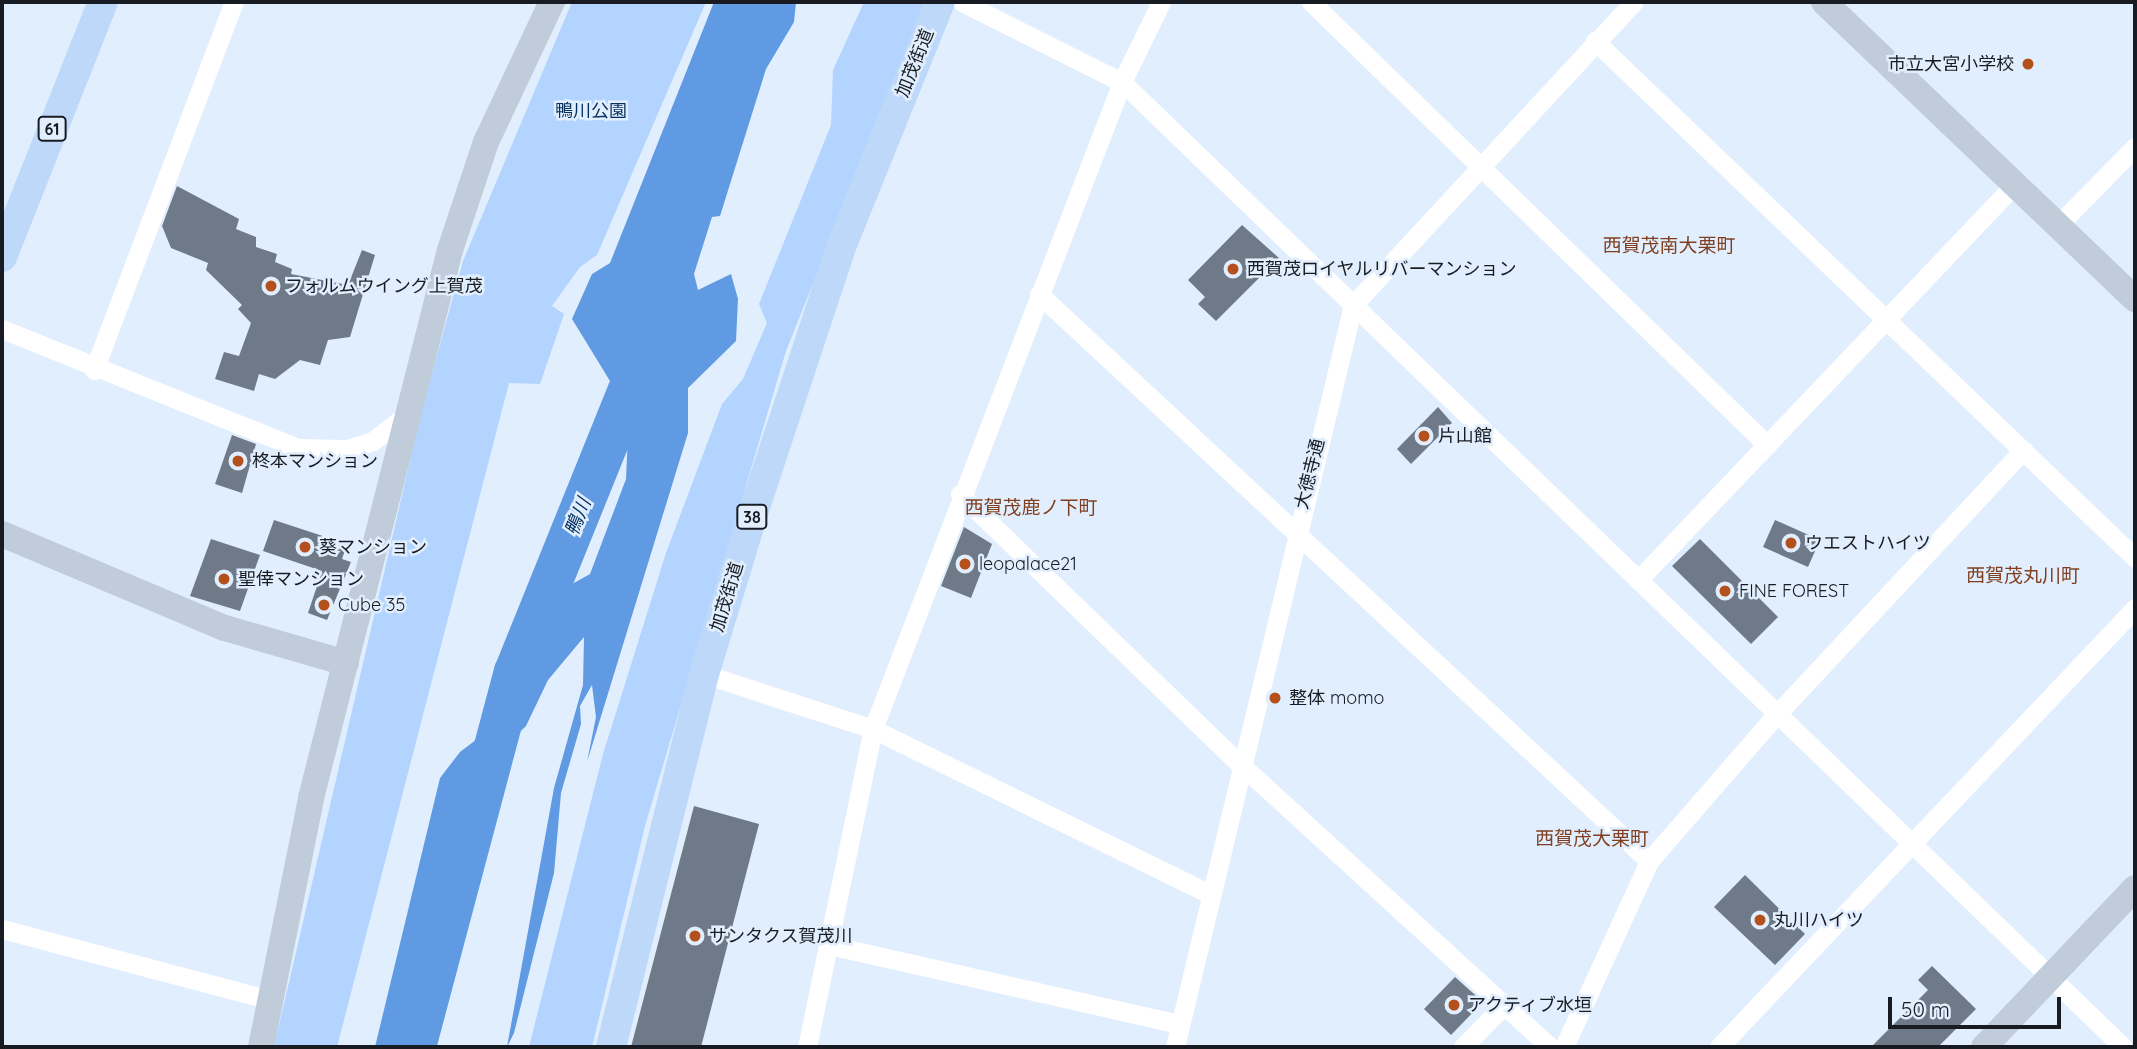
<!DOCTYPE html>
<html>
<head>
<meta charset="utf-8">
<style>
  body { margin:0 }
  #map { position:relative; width:2137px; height:1049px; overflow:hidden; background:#e1eefe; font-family:Quicksand,"Noto Sans JP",sans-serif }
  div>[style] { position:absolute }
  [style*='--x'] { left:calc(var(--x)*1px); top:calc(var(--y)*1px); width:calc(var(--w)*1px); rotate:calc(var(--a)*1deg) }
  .green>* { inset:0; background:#b2d4ff }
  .water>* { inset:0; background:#5f9ae3 }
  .river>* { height:42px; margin:-21px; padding:0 21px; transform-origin:21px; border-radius:21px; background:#5f9ae3 }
  .building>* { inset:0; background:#6f7a88 }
  .street>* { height:19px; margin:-9.5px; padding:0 9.5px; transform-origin:9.5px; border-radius:9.5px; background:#fff }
  .secondary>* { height:26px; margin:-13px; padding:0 13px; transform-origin:13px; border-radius:13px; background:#c0ccda }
  .primary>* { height:30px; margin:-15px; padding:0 15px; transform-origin:15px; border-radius:15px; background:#bed8f9 }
  .dots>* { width:19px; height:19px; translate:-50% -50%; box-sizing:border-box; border:4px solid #e1eefe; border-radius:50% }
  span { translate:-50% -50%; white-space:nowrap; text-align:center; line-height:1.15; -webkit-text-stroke:5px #e1eefe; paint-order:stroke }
  .shield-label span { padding:2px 5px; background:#e1eefe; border:2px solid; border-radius:5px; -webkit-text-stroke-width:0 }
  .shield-label { font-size:16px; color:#181c22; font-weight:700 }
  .street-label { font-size:18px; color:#181c22 }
  .poi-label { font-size:18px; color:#181c22 }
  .right { translate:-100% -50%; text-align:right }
  .left { translate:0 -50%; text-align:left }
  .park-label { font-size:18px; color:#07315f }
  .neighbourhood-label { font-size:19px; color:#803f20 }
  .water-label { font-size:19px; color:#042f5d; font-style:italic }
  .frame { position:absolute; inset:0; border:4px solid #181c22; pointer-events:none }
  .scale { position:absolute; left:1888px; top:997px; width:173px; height:32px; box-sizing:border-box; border:4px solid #181c22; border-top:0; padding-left:9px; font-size:21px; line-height:24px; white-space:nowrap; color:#181c22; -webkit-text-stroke:5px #e1eefe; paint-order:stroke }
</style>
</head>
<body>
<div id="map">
  <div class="green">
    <i style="clip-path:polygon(572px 2px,706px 2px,597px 255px,580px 267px,552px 306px,564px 314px,540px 384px,509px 383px,337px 1047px,274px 1047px,422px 409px,463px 261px)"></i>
    <i style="clip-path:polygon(864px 2px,926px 2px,786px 351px,645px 826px,592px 1047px,529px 1047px,603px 754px,666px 553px,722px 404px,743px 379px,767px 323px,759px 304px,831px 125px,833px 70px)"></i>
  </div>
  <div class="water">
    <i style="clip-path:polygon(714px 2px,796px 2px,794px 22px,766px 69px,720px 216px,712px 217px,694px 274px,698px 290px,731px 274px,738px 299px,736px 341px,688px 388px,688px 433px,587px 762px,596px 717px,592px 685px,580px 706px,581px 724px,561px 793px,554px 873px,514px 1033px,507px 1047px,554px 788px,583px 685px,584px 637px,548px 680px,526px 726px,485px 766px,467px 798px,396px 1047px,375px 1047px,440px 778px,460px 752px,493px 727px,501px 697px,531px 647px,540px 602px,590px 574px,626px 479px,629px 412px,572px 319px,592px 274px,610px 263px)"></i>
  </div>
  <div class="river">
    <i style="--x:415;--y:1047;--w:388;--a:-75.1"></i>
    <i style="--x:515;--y:672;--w:346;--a:-68"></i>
  </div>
  <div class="building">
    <i style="clip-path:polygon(177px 186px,239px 219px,236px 229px,256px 237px,256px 247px,277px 254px,275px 262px,292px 269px,291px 274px,348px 285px,362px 250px,375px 255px,350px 337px,328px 340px,320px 365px,300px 360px,275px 379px,259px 374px,254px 391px,215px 379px,224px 352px,239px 356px,251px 323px,238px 309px,242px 305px,206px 270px,208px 263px,171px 248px,162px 226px)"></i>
    <i style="clip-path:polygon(1242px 225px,1279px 258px,1216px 321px,1198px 304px,1205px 297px,1188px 280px)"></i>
    <i style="clip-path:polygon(1438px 407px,1452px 423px,1411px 464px,1397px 449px)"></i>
    <i style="clip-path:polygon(232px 435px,256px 444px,242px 493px,215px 484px)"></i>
    <i style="clip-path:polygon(274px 520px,347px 544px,342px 559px,351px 562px,327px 620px,308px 613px,322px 571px,263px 551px)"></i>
    <i style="clip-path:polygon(1775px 520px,1820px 540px,1808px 567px,1763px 547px)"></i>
    <i style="clip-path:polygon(964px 527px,992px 544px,971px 598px,941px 586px)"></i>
    <i style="clip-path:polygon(211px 539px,260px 555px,240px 611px,190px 596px)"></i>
    <i style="clip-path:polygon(1700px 539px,1778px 617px,1751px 644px,1672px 566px)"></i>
    <i style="clip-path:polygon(694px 806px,759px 824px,701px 1047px,631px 1047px)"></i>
    <i style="clip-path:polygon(1745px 875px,1805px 934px,1775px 965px,1714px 907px)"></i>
    <i style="clip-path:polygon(1932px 966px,1976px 1009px,1938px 1047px,1871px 1047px,1928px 990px,1918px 980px)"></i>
    <i style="clip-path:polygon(1455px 977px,1483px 1002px,1451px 1035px,1424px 1009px)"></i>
  </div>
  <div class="street">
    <i style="--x:962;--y:2;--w:179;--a:26.6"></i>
    <i style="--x:1122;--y:82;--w:1390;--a:43.95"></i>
    <i style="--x:1311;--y:2;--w:636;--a:44.17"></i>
    <i style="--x:1595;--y:41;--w:748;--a:43.75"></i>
    <i style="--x:2058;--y:225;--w:110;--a:-45.4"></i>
    <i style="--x:1039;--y:294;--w:833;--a:42.91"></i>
    <i style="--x:2;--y:329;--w:319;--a:21.9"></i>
    <i style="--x:298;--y:448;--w:49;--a:1.2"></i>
    <i style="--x:347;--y:449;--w:27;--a:-17"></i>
    <i style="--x:373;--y:441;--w:42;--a:-38.2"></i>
    <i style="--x:94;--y:370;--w:394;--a:-69.2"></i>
    <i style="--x:960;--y:494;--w:388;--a:44"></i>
    <i style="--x:1239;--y:763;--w:421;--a:42.4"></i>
    <i style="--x:1638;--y:580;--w:547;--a:-46.41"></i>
    <i style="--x:704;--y:674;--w:178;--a:18"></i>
    <i style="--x:873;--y:729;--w:373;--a:26.1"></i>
    <i style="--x:2;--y:929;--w:277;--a:14.8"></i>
    <i style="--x:829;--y:945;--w:360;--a:12.7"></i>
    <i style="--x:807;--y:1047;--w:325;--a:-78.3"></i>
    <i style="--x:873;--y:729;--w:693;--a:-68.95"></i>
    <i style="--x:1122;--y:82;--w:89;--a:-64"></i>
    <i style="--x:1175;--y:1047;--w:763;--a:-76.51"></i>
    <i style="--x:1353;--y:305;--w:413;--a:-47.2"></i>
    <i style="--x:1463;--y:1047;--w:59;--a:-45.7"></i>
    <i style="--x:1564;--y:1047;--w:205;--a:-65.4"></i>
    <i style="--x:1649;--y:861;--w:195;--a:-49"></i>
    <i style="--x:1777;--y:714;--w:361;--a:-47"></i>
    <i style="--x:1719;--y:1047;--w:605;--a:-46.54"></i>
  </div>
  <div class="secondary">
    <i style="--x:1824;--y:2;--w:430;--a:43.7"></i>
    <i style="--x:2;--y:534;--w:242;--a:22.9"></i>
    <i style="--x:225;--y:628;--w:126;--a:16.1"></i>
    <i style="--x:261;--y:1047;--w:254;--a:-78.6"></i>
    <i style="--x:311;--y:798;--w:565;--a:-75.77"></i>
    <i style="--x:450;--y:250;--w:114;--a:-71.6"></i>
    <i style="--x:486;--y:142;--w:155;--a:-64.8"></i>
    <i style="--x:1984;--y:1047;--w:219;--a:-46.5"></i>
  </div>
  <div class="primary">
    <i style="--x:2;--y:257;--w:274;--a:-68.4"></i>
    <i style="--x:611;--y:1047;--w:384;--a:-76"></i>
    <i style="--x:704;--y:674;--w:171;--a:-73"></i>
    <i style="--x:754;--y:510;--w:277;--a:-71.7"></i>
    <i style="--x:841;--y:247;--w:264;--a:-68"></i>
  </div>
  <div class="dots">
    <i style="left:2028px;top:64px;background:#b4501c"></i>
    <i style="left:1233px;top:269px;background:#b4501c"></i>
    <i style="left:271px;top:286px;background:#b4501c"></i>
    <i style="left:1424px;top:436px;background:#b4501c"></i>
    <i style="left:238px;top:461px;background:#b4501c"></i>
    <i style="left:1791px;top:543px;background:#b4501c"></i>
    <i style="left:305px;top:547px;background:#b4501c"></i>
    <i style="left:965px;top:564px;background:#b4501c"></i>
    <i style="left:224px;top:579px;background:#b4501c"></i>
    <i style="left:1725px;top:591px;background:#b4501c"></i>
    <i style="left:324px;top:605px;background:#b4501c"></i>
    <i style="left:1275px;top:698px;background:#b4501c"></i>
    <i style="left:1760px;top:920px;background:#b4501c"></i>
    <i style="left:695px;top:936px;background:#b4501c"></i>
    <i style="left:1454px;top:1005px;background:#b4501c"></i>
  </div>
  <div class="shield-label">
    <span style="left:52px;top:129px">61</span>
    <span style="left:752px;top:517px">38</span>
  </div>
  <div class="street-label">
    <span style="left:915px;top:63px;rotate:-68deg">加茂街道</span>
    <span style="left:1310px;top:474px;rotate:-76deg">大徳寺通</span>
    <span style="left:727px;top:597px;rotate:-73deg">加茂街道</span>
  </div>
  <div class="poi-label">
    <span class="right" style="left:2014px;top:64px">市立大宮小学校</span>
    <span class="left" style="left:1247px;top:269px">西賀茂ロイヤルリバーマンション</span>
    <span class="left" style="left:285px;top:286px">フォルムウイング上賀茂</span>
    <span class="left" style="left:1438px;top:436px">片山館</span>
    <span class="left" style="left:252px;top:461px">柊本マンション</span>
    <span class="left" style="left:1805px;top:543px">ウエストハイツ</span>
    <span class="left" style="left:319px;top:547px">葵マンション</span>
    <span class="left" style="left:979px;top:564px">leopalace21</span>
    <span class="left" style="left:238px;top:579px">聖倖マンション</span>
    <span class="left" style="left:1739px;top:591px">FINE FOREST</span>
    <span class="left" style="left:338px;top:605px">Cube 35</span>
    <span class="left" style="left:1289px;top:698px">整体 momo</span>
    <span class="left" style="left:1774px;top:920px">丸川ハイツ</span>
    <span class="left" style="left:709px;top:936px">サンタクス賀茂川</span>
    <span class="left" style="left:1468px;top:1005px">アクティブ水垣</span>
  </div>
  <div class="park-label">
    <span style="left:591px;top:111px">鴨川公園</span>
  </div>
  <div class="neighbourhood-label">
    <span style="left:1669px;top:246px">西賀茂南大栗町</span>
    <span style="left:1031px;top:508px">西賀茂鹿ノ下町</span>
    <span style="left:2023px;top:576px">西賀茂丸川町</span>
    <span style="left:1592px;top:839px">西賀茂大栗町</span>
  </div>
  <div class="water-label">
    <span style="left:578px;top:517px;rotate:-68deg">鴨川</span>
  </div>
  <div class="frame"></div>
  <div class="scale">50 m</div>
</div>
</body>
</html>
